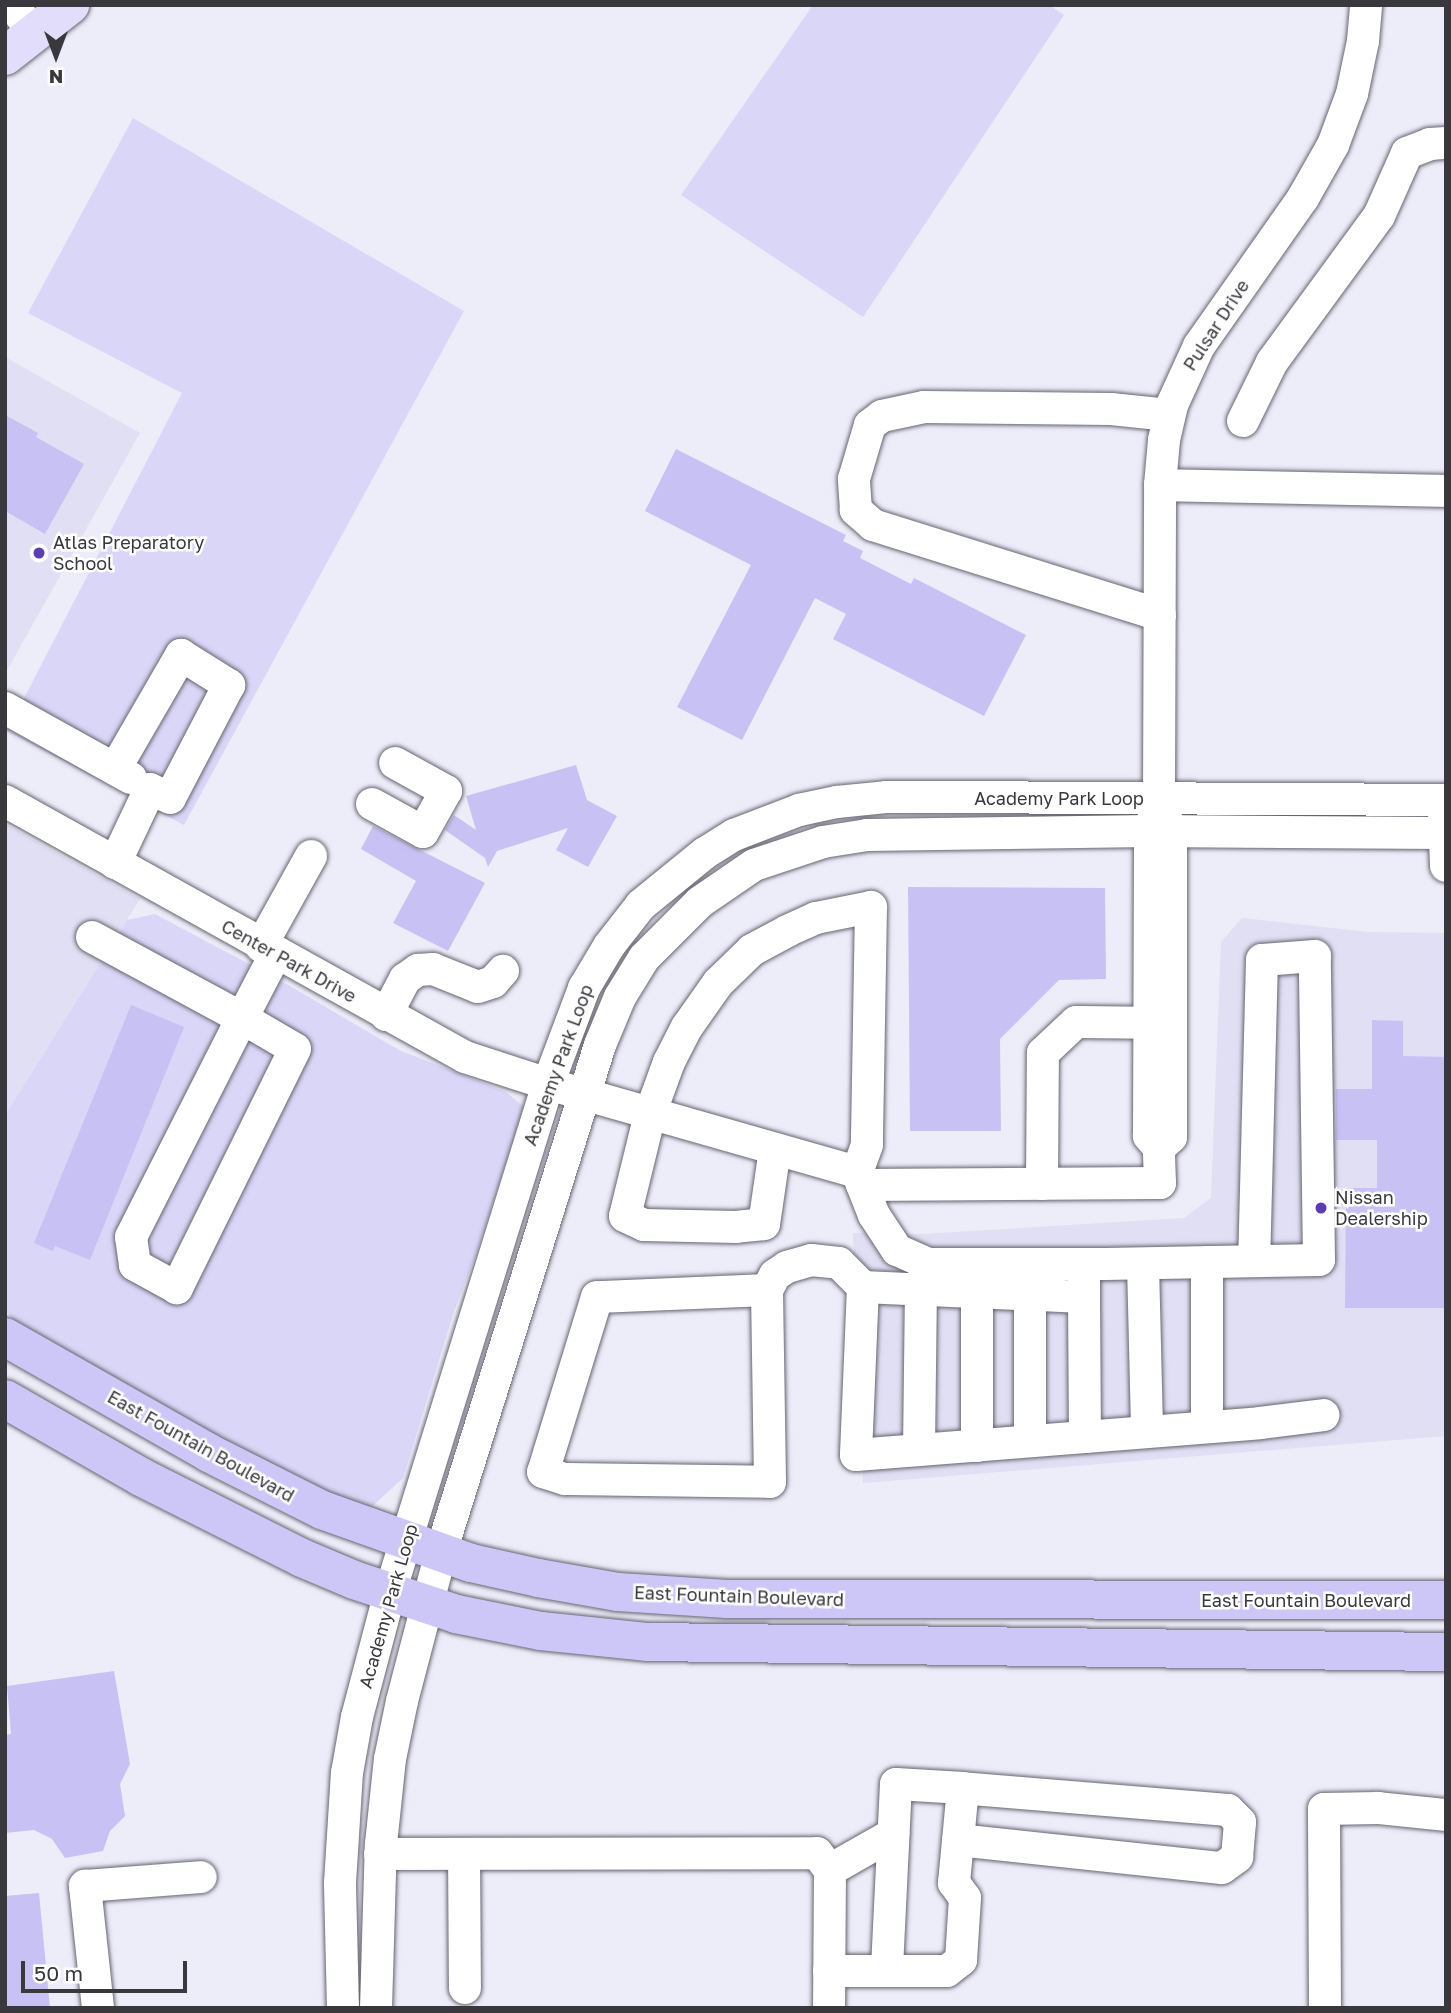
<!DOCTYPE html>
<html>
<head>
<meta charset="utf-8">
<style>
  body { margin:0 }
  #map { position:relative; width:1451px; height:2013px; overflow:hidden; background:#edecf9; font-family:"Golos Text",sans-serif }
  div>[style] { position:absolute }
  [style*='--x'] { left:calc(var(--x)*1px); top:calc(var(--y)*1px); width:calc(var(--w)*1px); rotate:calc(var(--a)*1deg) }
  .built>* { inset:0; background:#e0dff3 }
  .green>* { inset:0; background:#d9d6f7 }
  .building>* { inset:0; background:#c7c2f3 }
  .roads { filter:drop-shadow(0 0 2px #666570) drop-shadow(0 0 2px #666570) }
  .minor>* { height:32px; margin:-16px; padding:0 16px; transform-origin:16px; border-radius:16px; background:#fff }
  .major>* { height:38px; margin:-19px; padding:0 19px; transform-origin:19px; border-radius:19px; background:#e1ddfa }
  .highway>* { height:38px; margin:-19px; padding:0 19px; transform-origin:19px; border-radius:19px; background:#cdc7f7 }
  .dots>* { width:19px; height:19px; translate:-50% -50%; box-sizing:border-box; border:4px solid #fff; border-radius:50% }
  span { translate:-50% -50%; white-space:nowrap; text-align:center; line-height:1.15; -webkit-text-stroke:5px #fff; paint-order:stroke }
  .street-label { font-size:18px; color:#39383d }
  .poi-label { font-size:18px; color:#39383d }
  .left { translate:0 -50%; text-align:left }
  .frame { position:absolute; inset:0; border:7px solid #39383d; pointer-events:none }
  .north { position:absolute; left:21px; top:21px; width:70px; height:70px; -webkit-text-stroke:5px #fff; paint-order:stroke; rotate:180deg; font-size:19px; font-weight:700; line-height:28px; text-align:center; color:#39383d }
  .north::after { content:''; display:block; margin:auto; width:24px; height:32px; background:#39383d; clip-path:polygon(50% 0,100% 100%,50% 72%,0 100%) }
  .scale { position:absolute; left:21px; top:1961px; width:166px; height:32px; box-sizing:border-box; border:4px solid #39383d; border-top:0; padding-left:9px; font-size:21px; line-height:24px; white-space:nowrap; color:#39383d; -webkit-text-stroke:5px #fff; paint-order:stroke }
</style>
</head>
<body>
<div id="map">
  <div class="built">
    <i style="clip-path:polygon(5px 357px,140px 433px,5px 674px)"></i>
    <i style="clip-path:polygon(5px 824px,140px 899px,5px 1115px)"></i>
    <i style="clip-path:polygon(1242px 918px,1368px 932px,1446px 933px,1446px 1436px,863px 1483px,853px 1233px,923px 1234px,1184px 1218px,1211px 1198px,1221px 942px)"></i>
  </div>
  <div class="green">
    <i style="clip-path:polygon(813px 5px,1049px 5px,1064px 15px,863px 317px,681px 195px)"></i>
    <i style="clip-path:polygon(133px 118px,464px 311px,184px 825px,7px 731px,182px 393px,28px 313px)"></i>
    <i style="clip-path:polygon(155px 914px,283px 982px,399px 1050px,506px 1092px,524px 1107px,476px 1254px,454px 1311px,403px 1478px,367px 1511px,334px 1500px,121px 1384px,20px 1327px,5px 1310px,5px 1115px,127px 920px)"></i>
  </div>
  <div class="building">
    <i style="clip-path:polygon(5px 415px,38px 433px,36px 437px,84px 464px,45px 534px,5px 511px)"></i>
    <i style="clip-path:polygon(676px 449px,846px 535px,843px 541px,863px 551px,860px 558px,911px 584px,914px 578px,1026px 635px,984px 716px,833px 639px,846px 614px,815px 598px,742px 740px,677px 707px,751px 565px,645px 511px)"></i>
    <i style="clip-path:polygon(576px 765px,587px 800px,617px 816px,588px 867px,556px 850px,568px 828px,497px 851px,488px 867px,485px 858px,445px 830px,454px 815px,476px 830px,466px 796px)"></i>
    <i style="clip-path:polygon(373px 826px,485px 883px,448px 951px,393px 923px,416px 881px,361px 849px)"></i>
    <i style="clip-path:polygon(908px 887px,1105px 888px,1106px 979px,1059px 980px,1000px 1039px,1001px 1131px,910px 1131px)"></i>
    <i style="clip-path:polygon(131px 1005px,184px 1027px,90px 1260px,55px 1246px,53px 1251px,34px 1243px)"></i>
    <i style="clip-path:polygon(1372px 1020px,1403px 1021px,1403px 1056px,1446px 1057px,1446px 1308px,1345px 1308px,1346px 1188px,1377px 1188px,1377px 1140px,1336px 1140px,1336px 1089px,1372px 1089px)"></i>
    <i style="clip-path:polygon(114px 1671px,130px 1764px,120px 1784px,125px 1816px,110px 1831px,103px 1851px,65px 1858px,52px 1839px,34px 1830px,5px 1833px,5px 1735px,11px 1734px,7px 1686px)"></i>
    <i style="clip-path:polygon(39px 1893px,50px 2008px,5px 2008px,5px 1896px)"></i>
  </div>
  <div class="roads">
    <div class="minor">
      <i style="--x:13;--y:5;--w:37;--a:54"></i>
      <i style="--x:1243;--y:421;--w:66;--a:-63.8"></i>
      <i style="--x:1272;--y:362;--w:181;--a:-53.8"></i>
      <i style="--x:1379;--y:216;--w:69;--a:-66"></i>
      <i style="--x:1407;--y:153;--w:25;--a:-21"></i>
      <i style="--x:1430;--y:144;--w:16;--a:-4"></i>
      <i style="--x:1160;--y:485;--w:286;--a:1.2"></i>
      <i style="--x:1160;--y:615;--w:301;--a:-162.6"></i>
      <i style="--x:873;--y:525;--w:23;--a:-139"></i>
      <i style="--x:856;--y:510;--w:31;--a:-94"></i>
      <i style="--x:854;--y:479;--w:56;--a:-73.5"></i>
      <i style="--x:870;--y:425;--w:15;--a:-37"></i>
      <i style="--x:882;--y:416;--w:43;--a:-12.1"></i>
      <i style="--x:924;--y:407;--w:187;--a:0.6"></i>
      <i style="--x:1111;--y:409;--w:58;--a:5.9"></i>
      <i style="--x:5;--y:708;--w:144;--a:29.1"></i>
      <i style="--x:115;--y:769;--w:132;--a:-59.9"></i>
      <i style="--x:181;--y:655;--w:57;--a:32"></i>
      <i style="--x:229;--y:685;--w:127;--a:117.6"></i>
      <i style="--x:170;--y:798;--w:22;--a:-156"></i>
      <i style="--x:150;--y:789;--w:82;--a:115.3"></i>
      <i style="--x:5;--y:801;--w:526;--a:29.1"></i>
      <i style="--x:465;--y:1057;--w:87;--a:18"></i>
      <i style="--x:548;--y:1084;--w:321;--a:15.9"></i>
      <i style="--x:857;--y:1172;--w:46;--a:68.4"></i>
      <i style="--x:874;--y:1215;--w:42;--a:56.7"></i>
      <i style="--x:897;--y:1250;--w:34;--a:24"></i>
      <i style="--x:928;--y:1264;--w:177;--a:0"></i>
      <i style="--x:1105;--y:1264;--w:214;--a:-1.1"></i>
      <i style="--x:1319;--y:1260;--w:304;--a:-90.8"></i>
      <i style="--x:1315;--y:956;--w:53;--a:175.7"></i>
      <i style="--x:1262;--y:960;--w:301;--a:91.5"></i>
      <i style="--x:372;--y:804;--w:58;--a:28.8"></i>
      <i style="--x:423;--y:832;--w:47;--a:-60.7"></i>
      <i style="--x:446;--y:791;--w:58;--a:-151.2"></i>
      <i style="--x:1444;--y:811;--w:55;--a:87.9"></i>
      <i style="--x:1164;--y:813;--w:19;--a:69"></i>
      <i style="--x:1171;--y:831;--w:306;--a:90"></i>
      <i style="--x:1171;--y:1137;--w:16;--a:137"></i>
      <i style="--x:1159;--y:1148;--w:16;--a:-130"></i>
      <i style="--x:1149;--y:1136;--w:276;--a:-89.8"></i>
      <i style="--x:1150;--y:860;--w:29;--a:-90"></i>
      <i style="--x:1150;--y:831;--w:34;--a:-75"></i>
      <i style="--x:1159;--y:798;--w:313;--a:-89.8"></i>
      <i style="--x:1160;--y:485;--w:45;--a:-84.9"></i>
      <i style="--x:1164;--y:440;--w:36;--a:-77"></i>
      <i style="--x:1172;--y:405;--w:65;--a:-65.4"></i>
      <i style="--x:1199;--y:346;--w:181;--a:-54.9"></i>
      <i style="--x:1303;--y:198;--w:61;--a:-60.5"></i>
      <i style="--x:1333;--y:145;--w:54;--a:-69.6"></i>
      <i style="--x:1352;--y:94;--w:54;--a:-78.3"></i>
      <i style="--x:1363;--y:41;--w:36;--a:-85"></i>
      <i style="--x:92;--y:937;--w:170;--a:28.4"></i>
      <i style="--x:242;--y:1018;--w:61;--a:30.3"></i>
      <i style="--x:295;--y:1049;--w:267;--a:116.3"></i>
      <i style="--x:177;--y:1288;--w:48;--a:-151.3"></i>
      <i style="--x:135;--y:1265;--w:28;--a:-98"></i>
      <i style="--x:131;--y:1237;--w:246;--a:-63.1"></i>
      <i style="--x:242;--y:1018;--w:73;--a:-62.4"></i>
      <i style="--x:261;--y:946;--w:103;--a:-60.9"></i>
      <i style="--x:386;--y:1015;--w:41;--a:-62.2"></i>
      <i style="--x:405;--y:979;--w:16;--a:-35"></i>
      <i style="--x:418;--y:970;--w:15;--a:-4"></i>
      <i style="--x:433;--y:969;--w:48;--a:21.8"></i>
      <i style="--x:478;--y:987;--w:16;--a:-18"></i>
      <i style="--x:493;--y:982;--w:15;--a:-48"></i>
      <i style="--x:775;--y:1149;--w:76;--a:98.3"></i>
      <i style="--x:764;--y:1224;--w:28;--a:174"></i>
      <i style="--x:736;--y:1227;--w:92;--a:-178.8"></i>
      <i style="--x:644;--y:1225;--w:21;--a:-155"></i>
      <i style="--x:625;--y:1216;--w:105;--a:-76.2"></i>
      <i style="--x:650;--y:1114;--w:55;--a:-69.9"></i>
      <i style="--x:669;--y:1062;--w:39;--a:-63"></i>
      <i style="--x:687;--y:1027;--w:54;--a:-54.8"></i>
      <i style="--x:718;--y:983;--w:47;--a:-44.1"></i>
      <i style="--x:752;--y:950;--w:40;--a:-28"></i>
      <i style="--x:787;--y:931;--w:32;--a:-24"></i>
      <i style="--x:816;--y:918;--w:56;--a:-11.3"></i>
      <i style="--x:871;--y:907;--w:238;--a:91"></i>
      <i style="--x:867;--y:1145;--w:29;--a:110"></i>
      <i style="--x:1042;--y:1184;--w:131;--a:-89.6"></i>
      <i style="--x:1043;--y:1053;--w:45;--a:-43.2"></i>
      <i style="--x:1076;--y:1022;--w:93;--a:0.6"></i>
      <i style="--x:862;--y:1185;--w:298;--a:-0.4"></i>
      <i style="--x:1160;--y:1183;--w:35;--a:-92"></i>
      <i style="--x:1207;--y:1262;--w:165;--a:90"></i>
      <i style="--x:1143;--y:1264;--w:168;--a:88.6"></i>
      <i style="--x:1030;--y:1276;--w:165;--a:90"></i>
      <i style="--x:863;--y:1287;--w:221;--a:2.6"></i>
      <i style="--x:1084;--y:1297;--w:33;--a:-90"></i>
      <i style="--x:767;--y:1290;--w:170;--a:177.6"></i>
      <i style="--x:597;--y:1297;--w:183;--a:107.1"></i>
      <i style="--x:543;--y:1472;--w:23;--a:18"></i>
      <i style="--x:565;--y:1479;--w:205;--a:0.8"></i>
      <i style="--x:770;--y:1482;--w:192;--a:-90.9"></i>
      <i style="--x:767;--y:1290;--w:17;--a:-62"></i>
      <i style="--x:775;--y:1275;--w:14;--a:-34"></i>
      <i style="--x:787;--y:1267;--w:25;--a:-16"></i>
      <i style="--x:811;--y:1260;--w:28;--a:6"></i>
      <i style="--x:839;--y:1263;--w:34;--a:45"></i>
      <i style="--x:863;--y:1287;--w:168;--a:92.4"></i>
      <i style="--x:856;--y:1455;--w:405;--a:-4.5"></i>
      <i style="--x:1260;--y:1423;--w:64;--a:-7.1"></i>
      <i style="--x:1084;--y:1297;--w:140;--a:89.6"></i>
      <i style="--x:977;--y:1446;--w:153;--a:-90"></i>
      <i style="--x:919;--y:1450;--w:160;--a:-89.3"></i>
      <i style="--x:958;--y:1840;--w:265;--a:6.1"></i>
      <i style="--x:1222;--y:1868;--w:19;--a:-36"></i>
      <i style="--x:1237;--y:1857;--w:35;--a:-85"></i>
      <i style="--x:1240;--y:1822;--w:17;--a:-135"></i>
      <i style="--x:1228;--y:1810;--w:266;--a:-175.3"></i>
      <i style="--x:380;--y:1854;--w:437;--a:-0.1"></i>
      <i style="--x:817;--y:1853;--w:21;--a:53"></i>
      <i style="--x:830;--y:1870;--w:138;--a:90.4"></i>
      <i style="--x:464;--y:1854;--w:134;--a:89.6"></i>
      <i style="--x:830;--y:1870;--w:73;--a:-29.7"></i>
      <i style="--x:829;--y:1971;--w:118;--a:0"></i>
      <i style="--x:947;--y:1971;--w:18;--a:-38"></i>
      <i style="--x:961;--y:1960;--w:62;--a:-86.3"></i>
      <i style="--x:965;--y:1898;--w:19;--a:-126"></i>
      <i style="--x:954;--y:1883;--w:95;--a:-84.6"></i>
      <i style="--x:963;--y:1788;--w:67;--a:-176.6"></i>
      <i style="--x:896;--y:1784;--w:187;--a:92.8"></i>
      <i style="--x:98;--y:2008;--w:123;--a:-96.1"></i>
      <i style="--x:85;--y:1886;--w:116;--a:-4.4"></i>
      <i style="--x:343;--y:2008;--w:125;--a:-91.4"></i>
      <i style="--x:340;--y:1883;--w:110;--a:-86.4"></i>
      <i style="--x:347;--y:1773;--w:57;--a:-79.9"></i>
      <i style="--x:357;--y:1717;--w:129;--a:-75.2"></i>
      <i style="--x:390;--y:1592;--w:532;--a:-72.72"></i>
      <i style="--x:548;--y:1084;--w:103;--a:-69.4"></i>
      <i style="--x:584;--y:988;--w:49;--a:-59.2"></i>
      <i style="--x:609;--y:946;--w:52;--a:-52"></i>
      <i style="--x:641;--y:905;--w:82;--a:-39.1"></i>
      <i style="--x:705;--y:853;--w:34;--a:-32"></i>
      <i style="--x:734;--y:835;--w:70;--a:-21"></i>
      <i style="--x:799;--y:810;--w:39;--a:-12"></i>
      <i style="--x:837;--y:802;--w:49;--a:-5.8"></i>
      <i style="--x:886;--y:797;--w:56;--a:0"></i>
      <i style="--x:942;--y:797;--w:504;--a:0.34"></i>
      <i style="--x:376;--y:2008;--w:164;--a:-88.3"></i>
      <i style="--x:381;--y:1844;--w:85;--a:-84"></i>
      <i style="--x:390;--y:1759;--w:59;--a:-78.3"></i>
      <i style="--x:402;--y:1701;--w:154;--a:-75.3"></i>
      <i style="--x:441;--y:1552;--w:531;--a:-72.59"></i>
      <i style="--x:600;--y:1045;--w:52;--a:-67.4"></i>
      <i style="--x:620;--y:997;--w:46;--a:-58.4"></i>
      <i style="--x:644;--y:958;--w:79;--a:-45"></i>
      <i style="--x:700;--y:902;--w:65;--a:-34.4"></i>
      <i style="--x:754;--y:865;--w:73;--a:-18.4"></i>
      <i style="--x:823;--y:842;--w:45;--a:-9"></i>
      <i style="--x:867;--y:835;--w:283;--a:-0.8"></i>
      <i style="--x:1150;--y:831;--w:296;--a:0.4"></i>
      <i style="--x:1325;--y:2008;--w:199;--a:-90.3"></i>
      <i style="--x:1324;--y:1809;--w:54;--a:-1.1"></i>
      <i style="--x:1378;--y:1808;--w:68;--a:5.9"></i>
    </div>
    <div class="major">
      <i style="--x:5;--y:56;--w:83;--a:-38.1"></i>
    </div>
    <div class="highway">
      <i style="--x:5;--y:1337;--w:235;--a:29.6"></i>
      <i style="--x:209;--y:1453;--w:127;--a:26.8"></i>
      <i style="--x:322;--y:1510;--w:158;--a:19.6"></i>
      <i style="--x:471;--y:1563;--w:69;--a:12.6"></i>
      <i style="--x:538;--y:1578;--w:81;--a:9.9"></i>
      <i style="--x:618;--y:1592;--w:109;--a:3.7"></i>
      <i style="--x:727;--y:1599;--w:719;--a:0.08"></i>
      <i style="--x:5;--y:1399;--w:157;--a:29.8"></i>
      <i style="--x:141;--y:1477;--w:180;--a:26.7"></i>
      <i style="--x:302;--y:1558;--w:56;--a:22.9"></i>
      <i style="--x:354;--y:1580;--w:108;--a:18.4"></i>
      <i style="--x:456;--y:1614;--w:87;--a:11.3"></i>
      <i style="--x:541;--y:1631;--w:108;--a:5.9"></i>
      <i style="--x:648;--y:1642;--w:798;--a:0.72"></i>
    </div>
  </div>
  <div class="dots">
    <i style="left:39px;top:553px;background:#5d3cb4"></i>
    <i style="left:1321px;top:1208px;background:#5d3cb4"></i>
  </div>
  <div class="street-label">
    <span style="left:1216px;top:325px;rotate:-57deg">Pulsar Drive</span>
    <span style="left:1059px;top:798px">Academy Park Loop</span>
    <span style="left:289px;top:961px;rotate:29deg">Center Park Drive</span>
    <span style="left:558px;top:1065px;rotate:-70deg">Academy Park Loop</span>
    <span style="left:201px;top:1446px;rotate:29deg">East Fountain Boulevard</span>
    <span style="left:739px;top:1596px;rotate:2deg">East Fountain Boulevard</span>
    <span style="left:1306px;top:1600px">East Fountain Boulevard</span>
    <span style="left:388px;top:1606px;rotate:-74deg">Academy Park Loop</span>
  </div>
  <div class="poi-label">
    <span class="left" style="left:53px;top:553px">Atlas Preparatory<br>School</span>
    <span class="left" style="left:1335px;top:1208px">Nissan<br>Dealership</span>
  </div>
  <div class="frame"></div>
  <div class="north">N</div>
  <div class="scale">50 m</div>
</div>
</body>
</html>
